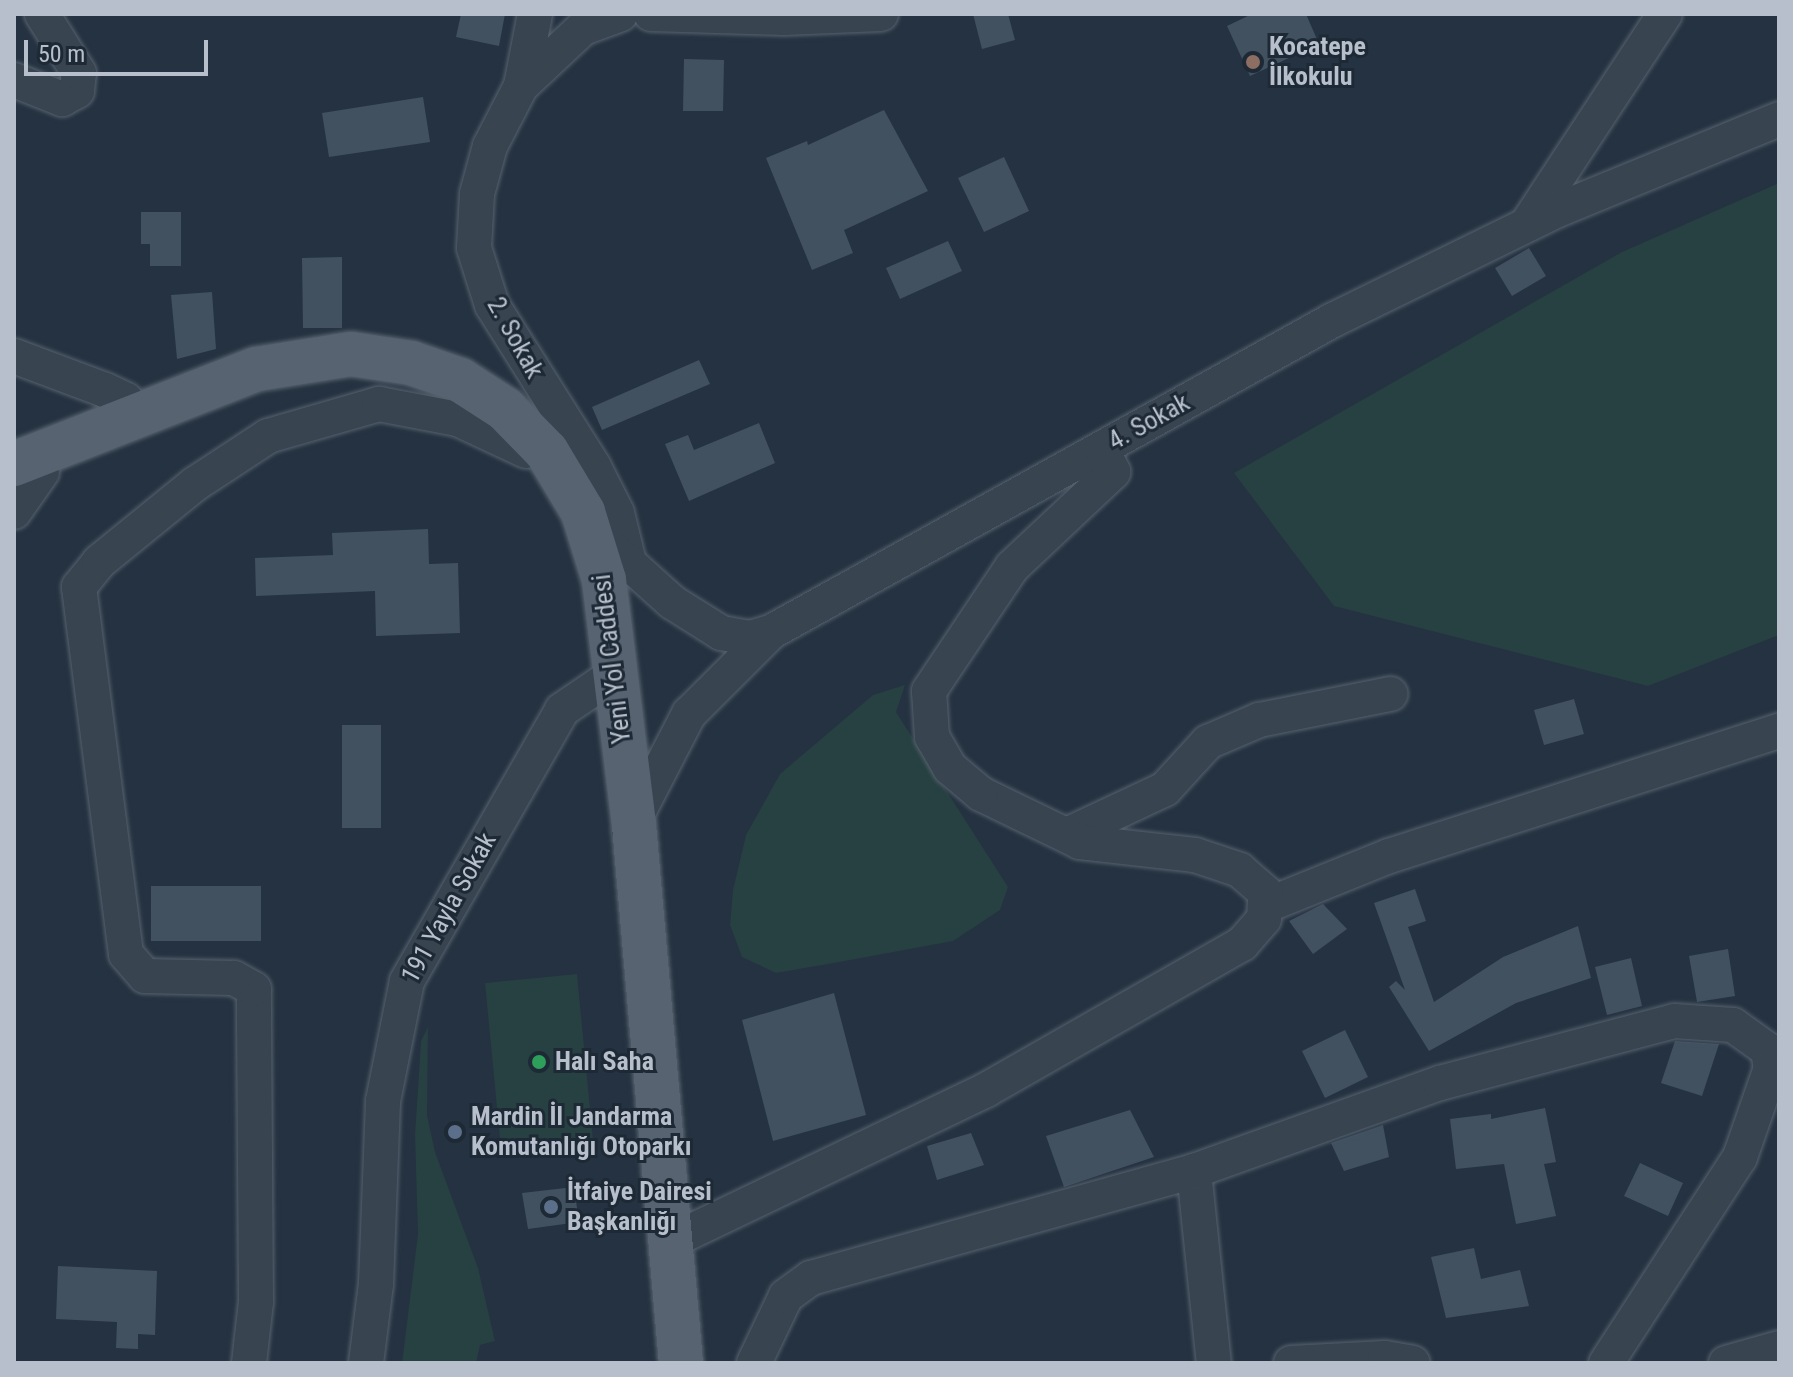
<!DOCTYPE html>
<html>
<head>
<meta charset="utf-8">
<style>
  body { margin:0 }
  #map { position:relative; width:1793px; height:1377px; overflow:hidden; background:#253241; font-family:"Roboto Condensed",sans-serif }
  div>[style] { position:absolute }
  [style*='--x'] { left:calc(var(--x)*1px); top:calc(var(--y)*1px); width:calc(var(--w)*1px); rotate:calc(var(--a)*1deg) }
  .green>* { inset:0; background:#274042 }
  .building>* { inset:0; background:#415160 }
  .roads { filter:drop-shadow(0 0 2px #57626e) drop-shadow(0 0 2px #57626e) }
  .minor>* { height:34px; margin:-17px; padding:0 17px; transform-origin:17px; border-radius:17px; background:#394451 }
  .major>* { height:44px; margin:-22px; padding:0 22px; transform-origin:22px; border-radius:22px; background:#576371 }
  .dots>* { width:22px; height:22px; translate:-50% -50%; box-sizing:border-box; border:4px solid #1e2936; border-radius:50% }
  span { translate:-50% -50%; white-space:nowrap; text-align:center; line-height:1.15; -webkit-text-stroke:6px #1e2936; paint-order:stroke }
  .poi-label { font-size:26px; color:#b6bfcb; font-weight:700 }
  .left { translate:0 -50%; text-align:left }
  .street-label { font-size:26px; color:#b6bfcb }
  .frame { position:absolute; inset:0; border:16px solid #b6bfcb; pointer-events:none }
  .scale { position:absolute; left:24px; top:40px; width:184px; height:36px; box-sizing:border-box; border:4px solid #b6bfcb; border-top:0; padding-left:10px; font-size:24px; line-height:28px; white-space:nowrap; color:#b6bfcb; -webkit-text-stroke:6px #1e2936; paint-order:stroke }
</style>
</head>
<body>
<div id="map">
  <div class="green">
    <i style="clip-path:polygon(1779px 183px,1779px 635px,1648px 686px,1334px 606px,1234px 473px,1622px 252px)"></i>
    <i style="clip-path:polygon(905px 685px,896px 712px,1008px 887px,1000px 910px,953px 941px,834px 963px,776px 973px,742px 957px,730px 925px,733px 890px,746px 835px,780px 774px,873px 695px)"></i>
    <i style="clip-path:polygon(577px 974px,593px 1140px,501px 1149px,485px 983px)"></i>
    <i style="clip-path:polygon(428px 1027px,427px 1115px,435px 1152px,478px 1268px,495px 1341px,480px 1345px,476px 1363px,402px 1363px,418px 1234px,415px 1135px,421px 1041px)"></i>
  </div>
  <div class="building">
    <i style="clip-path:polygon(461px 14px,505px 14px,499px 46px,456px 37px)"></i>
    <i style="clip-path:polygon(973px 14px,1008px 14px,1015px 40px,982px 49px)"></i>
    <i style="clip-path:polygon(1252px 14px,1306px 14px,1319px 44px,1250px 76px,1227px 26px)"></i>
    <i style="clip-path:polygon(684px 59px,724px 60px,723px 111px,683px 111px)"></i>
    <i style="clip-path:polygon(423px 97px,430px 142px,329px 157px,322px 113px)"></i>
    <i style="clip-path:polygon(884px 110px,928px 191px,844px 230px,853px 253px,812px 270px,766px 158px,807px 141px,808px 145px)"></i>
    <i style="clip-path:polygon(1004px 157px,1029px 211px,984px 232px,958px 178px)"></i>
    <i style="clip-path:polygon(141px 212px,181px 212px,181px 266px,150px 266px,150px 244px,141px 244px)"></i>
    <i style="clip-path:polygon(948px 241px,962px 271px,900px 299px,886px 268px)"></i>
    <i style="clip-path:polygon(1529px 248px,1546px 276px,1512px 296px,1495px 268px)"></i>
    <i style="clip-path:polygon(342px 257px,342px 328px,303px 328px,302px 258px)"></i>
    <i style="clip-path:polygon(212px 292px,216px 349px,177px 359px,171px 295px)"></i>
    <i style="clip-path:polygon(699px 360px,710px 384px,602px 430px,592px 407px)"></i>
    <i style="clip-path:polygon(759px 423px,775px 463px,689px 501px,665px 444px,688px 435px,694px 450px)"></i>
    <i style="clip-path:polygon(428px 529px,429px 564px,458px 563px,460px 633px,376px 636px,375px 591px,256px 596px,255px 558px,333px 555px,332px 533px)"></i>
    <i style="clip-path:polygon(1574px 699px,1584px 734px,1544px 745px,1534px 710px)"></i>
    <i style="clip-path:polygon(342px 725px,381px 725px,381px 828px,342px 828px)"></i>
    <i style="clip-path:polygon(151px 886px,261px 886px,261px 941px,151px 941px)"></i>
    <i style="clip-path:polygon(1415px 889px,1426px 921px,1408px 927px,1434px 1002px,1503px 957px,1578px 926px,1591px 978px,1516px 1003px,1429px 1051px,1389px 987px,1396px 981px,1405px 990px,1374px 903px)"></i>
    <i style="clip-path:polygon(1323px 904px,1347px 929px,1313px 954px,1289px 921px)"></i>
    <i style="clip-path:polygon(1728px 949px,1735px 996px,1697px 1002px,1689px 956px)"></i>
    <i style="clip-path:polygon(1631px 958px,1642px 1006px,1607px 1015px,1595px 967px)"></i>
    <i style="clip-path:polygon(834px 993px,866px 1115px,773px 1141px,742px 1020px)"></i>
    <i style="clip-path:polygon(1345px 1030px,1368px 1077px,1325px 1098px,1302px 1051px)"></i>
    <i style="clip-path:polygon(1675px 1041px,1719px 1044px,1702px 1096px,1661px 1083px)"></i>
    <i style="clip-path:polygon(1545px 1108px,1556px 1162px,1544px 1164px,1556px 1216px,1516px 1224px,1504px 1164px,1456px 1169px,1450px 1119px,1491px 1114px,1491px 1119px)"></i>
    <i style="clip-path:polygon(1130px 1110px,1154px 1157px,1064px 1187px,1046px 1136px)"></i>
    <i style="clip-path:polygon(1383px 1125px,1389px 1157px,1344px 1171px,1331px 1143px)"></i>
    <i style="clip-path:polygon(971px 1133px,984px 1165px,937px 1180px,927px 1146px)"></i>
    <i style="clip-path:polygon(1640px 1163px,1683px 1183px,1668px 1216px,1624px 1196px)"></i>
    <i style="clip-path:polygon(574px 1187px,579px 1222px,528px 1229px,522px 1193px)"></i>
    <i style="clip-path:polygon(1474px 1248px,1481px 1279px,1520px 1270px,1529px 1306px,1446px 1318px,1431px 1257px)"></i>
    <i style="clip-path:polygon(58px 1266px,157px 1271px,155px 1335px,138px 1334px,138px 1349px,116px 1348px,117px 1322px,56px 1319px)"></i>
  </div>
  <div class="roads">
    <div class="minor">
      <i style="--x:535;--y:14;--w:73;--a:101"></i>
      <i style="--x:521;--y:86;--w:68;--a:117.3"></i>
      <i style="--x:490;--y:146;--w:50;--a:105.2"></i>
      <i style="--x:477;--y:194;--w:54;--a:93.2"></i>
      <i style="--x:474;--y:248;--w:60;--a:72.5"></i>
      <i style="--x:492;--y:305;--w:191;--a:57.8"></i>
      <i style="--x:594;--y:467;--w:51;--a:63.4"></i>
      <i style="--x:617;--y:513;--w:46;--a:76.3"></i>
      <i style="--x:651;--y:14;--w:133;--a:1.7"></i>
      <i style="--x:784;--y:18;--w:97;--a:-2.4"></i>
      <i style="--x:14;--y:80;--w:52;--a:21.6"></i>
      <i style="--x:62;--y:99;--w:17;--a:-28"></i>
      <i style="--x:77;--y:91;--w:18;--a:-84"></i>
      <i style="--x:79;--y:73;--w:70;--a:-122.1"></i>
      <i style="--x:521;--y:86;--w:85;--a:-43.1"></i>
      <i style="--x:583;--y:28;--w:40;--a:-20.2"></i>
      <i style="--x:1527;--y:224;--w:251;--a:-56.7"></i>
      <i style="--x:14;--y:356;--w:97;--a:20.5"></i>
      <i style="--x:105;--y:390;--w:23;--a:25"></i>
      <i style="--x:126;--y:400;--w:18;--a:52"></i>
      <i style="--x:14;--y:512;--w:49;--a:-55"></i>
      <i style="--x:612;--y:548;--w:81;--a:42"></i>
      <i style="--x:672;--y:602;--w:58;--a:32.3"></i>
      <i style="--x:721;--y:633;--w:29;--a:10"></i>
      <i style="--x:750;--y:638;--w:22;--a:-16"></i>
      <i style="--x:629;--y:830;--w:131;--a:-62.7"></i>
      <i style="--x:689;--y:714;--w:116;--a:-45"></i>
      <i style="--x:771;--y:632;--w:643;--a:-29.04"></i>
      <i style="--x:1333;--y:320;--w:253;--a:-26.1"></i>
      <i style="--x:1560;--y:209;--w:237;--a:-22.3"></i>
      <i style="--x:1067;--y:835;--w:108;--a:-25.1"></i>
      <i style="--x:1165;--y:789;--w:64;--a:-47.5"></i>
      <i style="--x:1208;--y:742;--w:56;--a:-23.3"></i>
      <i style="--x:1259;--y:720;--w:134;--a:-11.2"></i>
      <i style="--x:1265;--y:906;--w:134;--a:-22"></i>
      <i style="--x:1389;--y:856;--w:410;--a:-17.8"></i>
      <i style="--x:1194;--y:1171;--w:193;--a:84.1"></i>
      <i style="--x:671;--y:1241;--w:349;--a:-25.6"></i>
      <i style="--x:986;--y:1090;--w:295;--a:-29.7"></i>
      <i style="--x:1242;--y:944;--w:33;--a:-49"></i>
      <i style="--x:1264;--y:919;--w:26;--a:-86"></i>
      <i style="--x:1266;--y:893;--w:35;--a:-139"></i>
      <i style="--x:1240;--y:870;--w:47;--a:-161.6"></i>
      <i style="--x:1195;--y:855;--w:116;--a:-173.6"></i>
      <i style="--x:1080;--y:842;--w:110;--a:-154.1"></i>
      <i style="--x:981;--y:794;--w:40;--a:-140"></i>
      <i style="--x:950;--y:768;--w:36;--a:-120"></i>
      <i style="--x:932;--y:737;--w:46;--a:-93.7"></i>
      <i style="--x:929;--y:691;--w:149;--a:-56.2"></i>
      <i style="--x:1012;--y:567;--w:139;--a:-43.2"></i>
      <i style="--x:1113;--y:472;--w:26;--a:-115"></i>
      <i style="--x:249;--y:1363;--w:61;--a:-83.5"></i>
      <i style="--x:256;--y:1302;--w:313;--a:-90.4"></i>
      <i style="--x:254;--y:989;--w:23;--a:-151"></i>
      <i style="--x:234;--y:978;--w:89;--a:-178.7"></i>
      <i style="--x:145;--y:976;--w:29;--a:-131"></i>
      <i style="--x:126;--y:954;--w:370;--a:-97.3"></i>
      <i style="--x:79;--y:587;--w:32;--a:-51"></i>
      <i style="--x:99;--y:562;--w:124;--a:-39.1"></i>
      <i style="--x:195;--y:484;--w:87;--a:-33.3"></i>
      <i style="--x:268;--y:436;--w:116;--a:-16.1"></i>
      <i style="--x:379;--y:404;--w:80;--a:10.8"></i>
      <i style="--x:458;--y:419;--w:75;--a:25.2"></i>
      <i style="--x:366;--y:1363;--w:80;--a:-82.8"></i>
      <i style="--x:376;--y:1284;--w:183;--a:-87.8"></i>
      <i style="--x:383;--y:1101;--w:122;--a:-78.7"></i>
      <i style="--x:407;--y:981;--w:312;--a:-60.2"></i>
      <i style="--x:562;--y:710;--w:50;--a:-34.3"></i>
      <i style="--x:754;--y:1363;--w:74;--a:-64.5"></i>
      <i style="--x:786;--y:1296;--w:31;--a:-36"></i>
      <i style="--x:811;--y:1278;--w:398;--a:-15.6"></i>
      <i style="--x:1194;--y:1171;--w:261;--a:-19.7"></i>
      <i style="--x:1440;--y:1083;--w:242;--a:-14.8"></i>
      <i style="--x:1674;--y:1021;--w:59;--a:3.9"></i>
      <i style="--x:1733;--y:1025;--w:43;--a:35.5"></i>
      <i style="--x:1768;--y:1050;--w:18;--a:81"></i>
      <i style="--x:1771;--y:1068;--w:94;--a:109.2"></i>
      <i style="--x:1740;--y:1157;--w:246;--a:123"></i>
      <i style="--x:1291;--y:1363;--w:94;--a:-3"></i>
      <i style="--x:1385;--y:1358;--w:28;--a:10"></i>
      <i style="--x:1726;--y:1363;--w:55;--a:-15.8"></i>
    </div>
    <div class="major">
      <i style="--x:14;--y:464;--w:261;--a:-21.4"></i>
      <i style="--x:257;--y:369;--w:95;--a:-9.1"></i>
      <i style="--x:351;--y:354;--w:61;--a:8.5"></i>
      <i style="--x:411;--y:363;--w:52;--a:19.1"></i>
      <i style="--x:460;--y:380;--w:54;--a:32.8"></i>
      <i style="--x:505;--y:409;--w:60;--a:45.7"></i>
      <i style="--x:547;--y:452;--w:70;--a:59"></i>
      <i style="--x:583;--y:512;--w:71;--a:72.8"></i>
      <i style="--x:604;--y:580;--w:247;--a:83"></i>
      <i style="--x:634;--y:825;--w:540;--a:85.01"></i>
    </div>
  </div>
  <div class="dots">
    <i style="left:1253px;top:62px;background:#8d6e63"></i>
    <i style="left:539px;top:1062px;background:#2e9e5b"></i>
    <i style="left:455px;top:1132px;background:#5c6f8a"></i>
    <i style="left:551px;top:1207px;background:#5c6f8a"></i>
  </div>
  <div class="poi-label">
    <span class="left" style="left:1269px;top:62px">Kocatepe<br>İlkokulu</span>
    <span class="left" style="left:555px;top:1062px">Halı Saha</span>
    <span class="left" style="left:471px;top:1132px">Mardin İl Jandarma<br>Komutanlığı Otoparkı</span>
    <span class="left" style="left:567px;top:1207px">İtfaiye Dairesi<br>Başkanlığı</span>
  </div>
  <div class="street-label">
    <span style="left:515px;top:338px;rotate:61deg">2. Sokak</span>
    <span style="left:1149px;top:422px;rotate:-29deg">4. Sokak</span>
    <span style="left:612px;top:659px;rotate:-97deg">Yeni Yol Caddesi</span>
    <span style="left:449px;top:908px;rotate:-61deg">191 Yayla Sokak</span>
  </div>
  <div class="frame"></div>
  <div class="scale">50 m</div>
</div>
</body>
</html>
